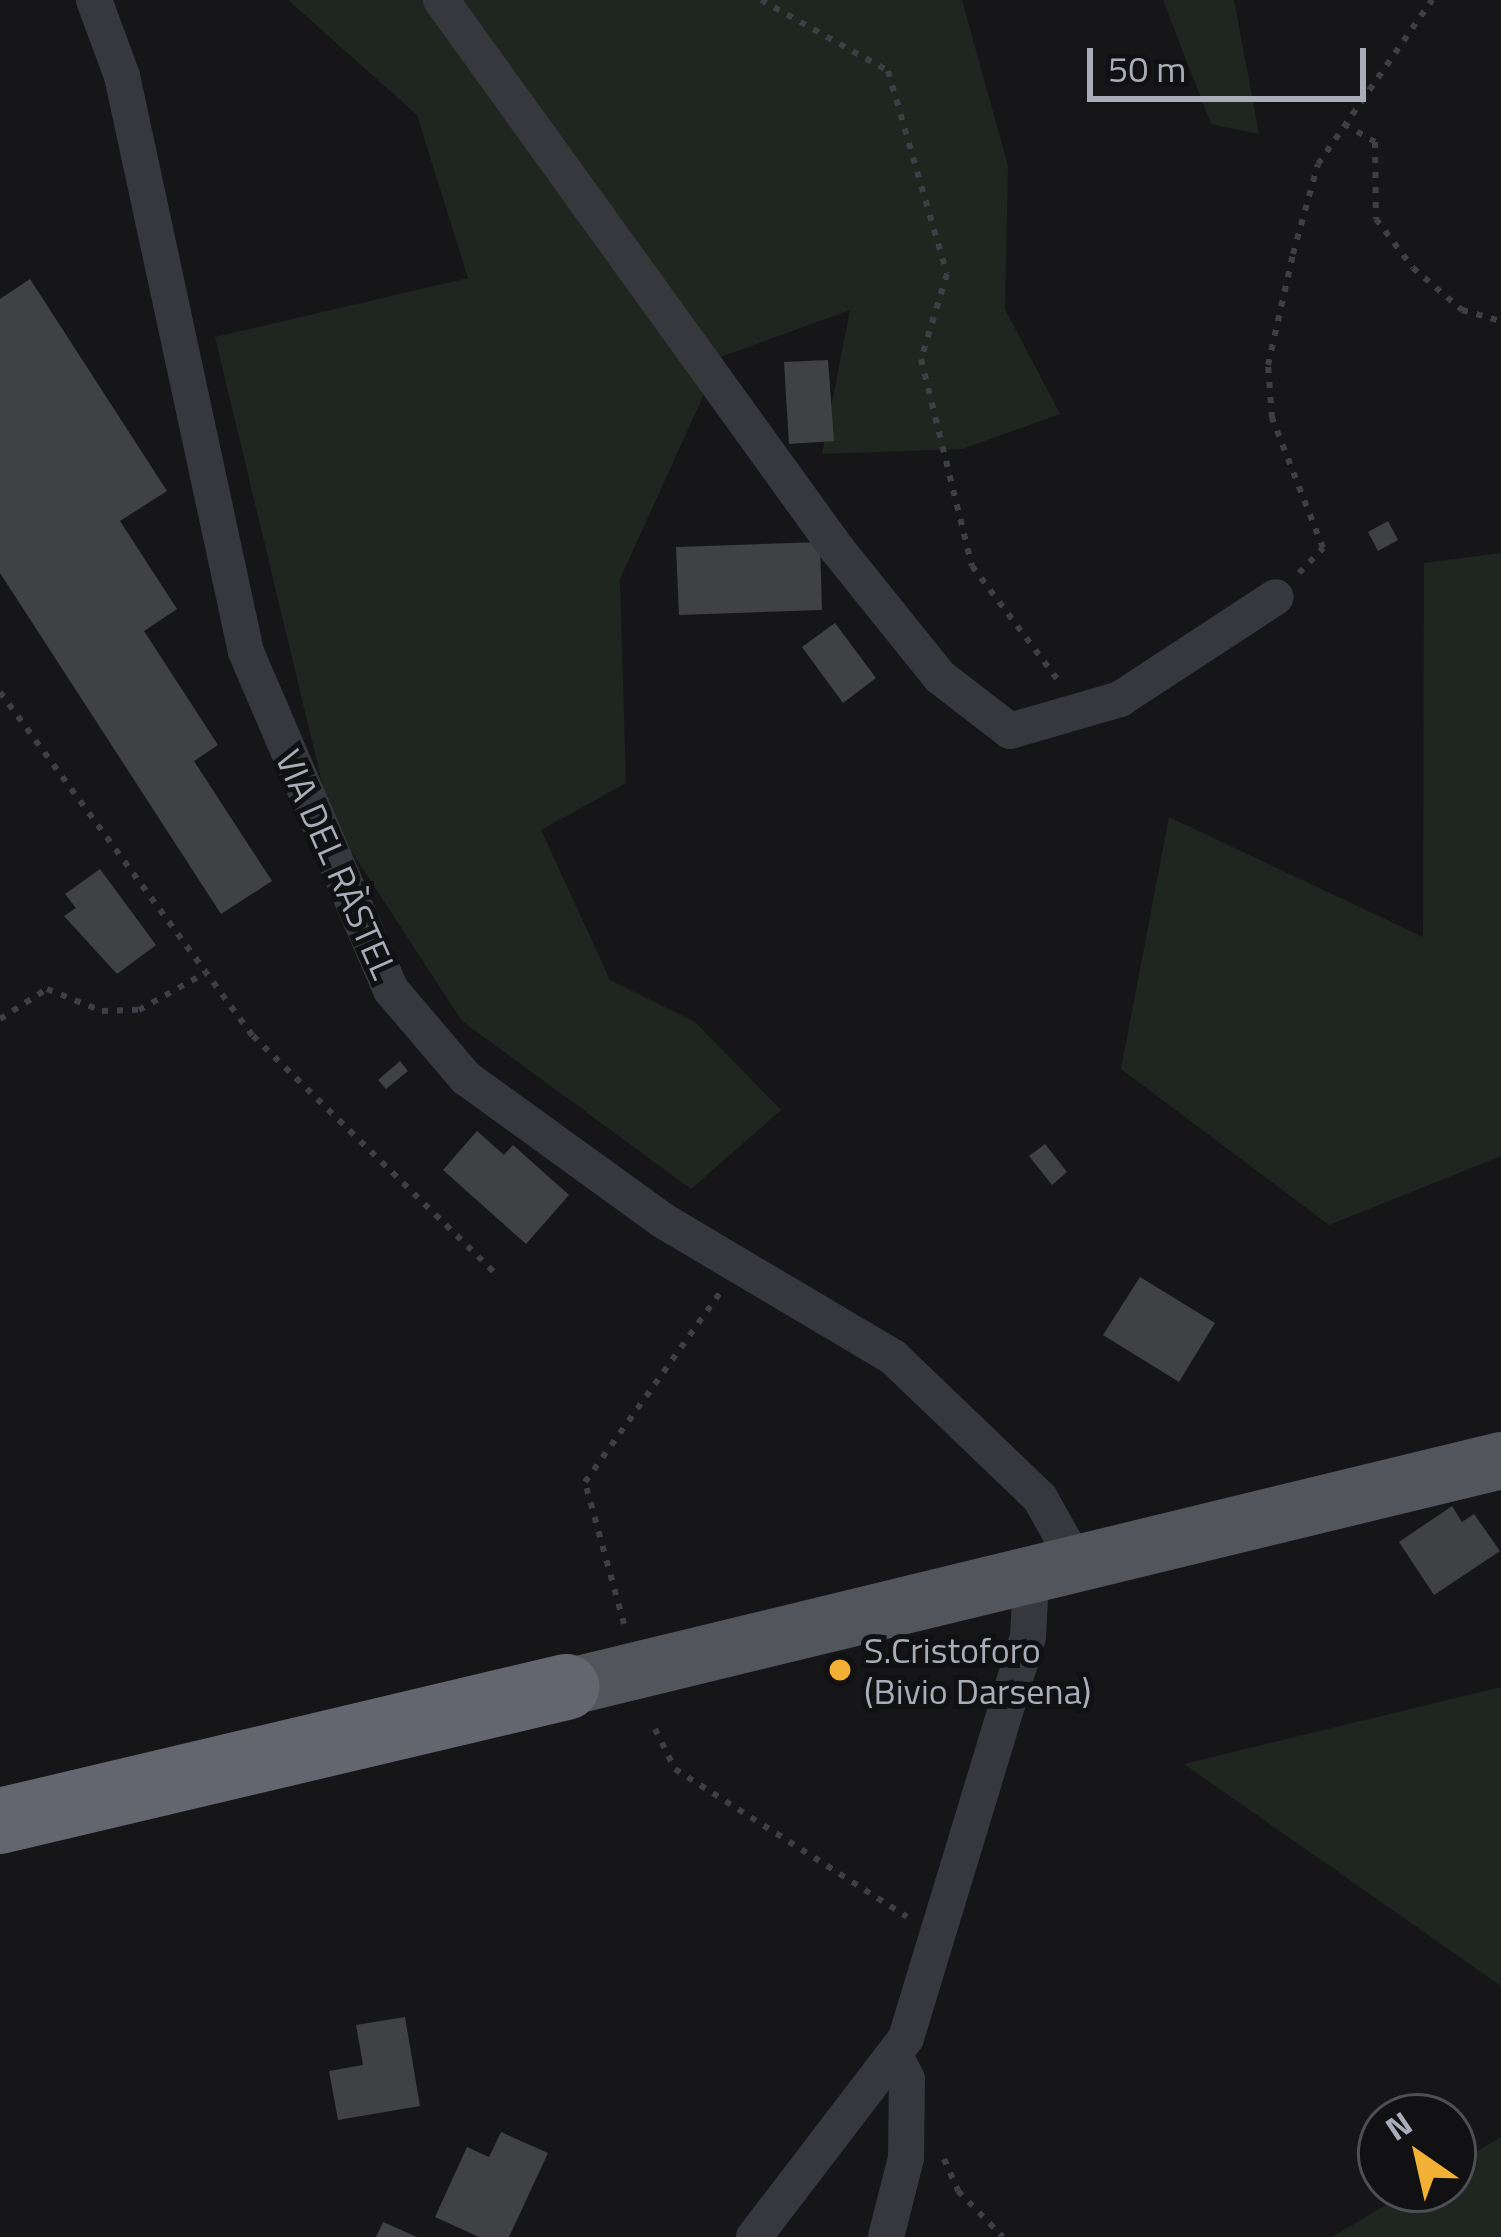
<!DOCTYPE html>
<html>
<head>
<meta charset="utf-8">
<style>
  body { margin:0 }
  #map { position:relative; width:1501px; height:2237px; overflow:hidden; background:#161618; font-family:"Titillium Web",sans-serif }
  div>[style] { position:absolute }
  [style*='--x'] { left:calc(var(--x)*1px); top:calc(var(--y)*1px); width:calc(var(--w)*1px); rotate:calc(var(--a)*1deg) }
  .green>* { inset:0; background:#1e261f }
  .building>* { inset:0; background:#404145 }
  .path>* { height:6px; margin-top:-3px; transform-origin:0; background:repeating-linear-gradient(90deg,#3d3f44 0 6px,transparent 0 15px) }
  .street>* { height:36px; margin:-18px; padding:0 18px; transform-origin:18px; border-radius:18px; background:#37383d }
  .primary>* { height:57px; margin:-28.5px; padding:0 28.5px; transform-origin:28.5px; border-radius:28.5px; background:#53555c }
  .highway>* { height:66px; margin:-33px; padding:0 33px; transform-origin:33px; border-radius:33px; background:#63666e }
  .dots>* { width:33px; height:33px; translate:-50% -50%; box-sizing:border-box; border:6px solid #111113; border-radius:50% }
  span { translate:-50% -50%; white-space:nowrap; text-align:center; line-height:1.15; -webkit-text-stroke:10px #111113; paint-order:stroke }
  .street-label { font-size:36px; color:#a8adb8 }
  .poi-label { font-size:36px; color:#a8adb8 }
  .left { translate:0 -50%; text-align:left }
  .north { position:absolute; left:1357px; top:2093px; width:120px; height:120px; box-sizing:border-box; background:#111113; border:3px solid #4d4f55; border-radius:50%; rotate:326deg; font-size:33px; font-weight:700; line-height:48px; text-align:center; color:#a8adb8 }
  .north::after { content:''; display:block; margin:auto; width:42px; height:54px; background:#f2b134; clip-path:polygon(50% 0,100% 100%,50% 72%,0 100%) }
  .scale { position:absolute; left:1087px; top:48px; width:279px; height:54px; box-sizing:border-box; border:6px solid #a8adb8; border-top:0; padding-left:15px; font-size:36px; line-height:42px; white-space:nowrap; color:#a8adb8; -webkit-text-stroke:9px #111113; paint-order:stroke }
</style>
</head>
<body>
<div id="map">
  <div class="green">
    <i style="clip-path:polygon(288px 0,962px 0,1008px 166px,1005px 309px,1060px 414px,962px 449px,822px 454px,850px 310px,721px 357px,620px 579px,626px 783px,541px 830px,610px 980px,695px 1022px,781px 1110px,691px 1189px,462px 1021px,331px 820px,215px 337px,468px 278px,417px 115px)"></i>
    <i style="clip-path:polygon(1163px 0,1234px 0,1259px 134px,1211px 124px)"></i>
    <i style="clip-path:polygon(1501px 553px,1501px 1156px,1329px 1225px,1121px 1069px,1169px 817px,1423px 937px,1424px 563px)"></i>
    <i style="clip-path:polygon(1501px 1687px,1501px 1986px,1184px 1764px)"></i>
    <i style="clip-path:polygon(1501px 2137px,1501px 2237px,1332px 2237px,1413px 2189px,1453px 2189px,1453px 2166px)"></i>
  </div>
  <div class="building">
    <i style="clip-path:polygon(30px 279px,167px 491px,120px 521px,177px 609px,144px 631px,218px 745px,194px 761px,272px 881px,221px 914px,0 573px,0 299px)"></i>
    <i style="clip-path:polygon(828px 360px,834px 441px,789px 444px,784px 362px)"></i>
    <i style="clip-path:polygon(1388px 521px,1398px 540px,1378px 551px,1368px 532px)"></i>
    <i style="clip-path:polygon(820px 542px,822px 610px,679px 615px,676px 547px)"></i>
    <i style="clip-path:polygon(835px 623px,876px 678px,843px 703px,802px 647px)"></i>
    <i style="clip-path:polygon(100px 869px,156px 945px,117px 974px,64px 916px,76px 908px,65px 894px)"></i>
    <i style="clip-path:polygon(400px 1061px,408px 1071px,386px 1089px,378px 1080px)"></i>
    <i style="clip-path:polygon(477px 1131px,504px 1155px,513px 1145px,569px 1195px,526px 1244px,443px 1170px)"></i>
    <i style="clip-path:polygon(1045px 1144px,1067px 1172px,1052px 1185px,1029px 1156px)"></i>
    <i style="clip-path:polygon(1140px 1277px,1215px 1323px,1179px 1382px,1103px 1335px)"></i>
    <i style="clip-path:polygon(1452px 1506px,1462px 1522px,1474px 1514px,1500px 1551px,1434px 1595px,1399px 1542px)"></i>
    <i style="clip-path:polygon(405px 2017px,420px 2106px,338px 2120px,329px 2071px,363px 2065px,356px 2025px)"></i>
    <i style="clip-path:polygon(501px 2132px,548px 2153px,509px 2237px,479px 2237px,435px 2217px,467px 2147px,489px 2157px)"></i>
    <i style="clip-path:polygon(383px 2222px,417px 2237px,376px 2237px)"></i>
  </div>
  <div class="path">
    <i style="--x:761;--y:0;--w:145;--a:29.2"></i>
    <i style="--x:888;--y:71;--w:211;--a:73.8"></i>
    <i style="--x:947;--y:274;--w:89;--a:107"></i>
    <i style="--x:921;--y:359;--w:213;--a:76.2"></i>
    <i style="--x:972;--y:566;--w:141;--a:53"></i>
    <i style="--x:1344;--y:124;--w:36;--a:30"></i>
    <i style="--x:1375;--y:142;--w:77;--a:89.3"></i>
    <i style="--x:1376;--y:219;--w:61;--a:52.9"></i>
    <i style="--x:1413;--y:268;--w:65;--a:40.6"></i>
    <i style="--x:1462;--y:310;--w:41;--a:15.8"></i>
    <i style="--x:1299;--y:573;--w:35;--a:-46"></i>
    <i style="--x:1323;--y:548;--w:140;--a:-111.4"></i>
    <i style="--x:1272;--y:418;--w:53;--a:-94.3"></i>
    <i style="--x:1268;--y:365;--w:114;--a:-77.3"></i>
    <i style="--x:1293;--y:254;--w:93;--a:-74.5"></i>
    <i style="--x:1318;--y:164;--w:200;--a:-55.2"></i>
    <i style="--x:0;--y:692;--w:427;--a:53.7"></i>
    <i style="--x:253;--y:1036;--w:337;--a:44.4"></i>
    <i style="--x:0;--y:1019;--w:56;--a:-32.6"></i>
    <i style="--x:47;--y:989;--w:59;--a:21.8"></i>
    <i style="--x:102;--y:1011;--w:37;--a:-2"></i>
    <i style="--x:139;--y:1010;--w:72;--a:-29.1"></i>
    <i style="--x:624;--y:1624;--w:147;--a:-105.4"></i>
    <i style="--x:585;--y:1482;--w:232;--a:-54.5"></i>
    <i style="--x:655;--y:1729;--w:45;--a:63.4"></i>
    <i style="--x:675;--y:1769;--w:275;--a:32.5"></i>
    <i style="--x:944;--y:2159;--w:35;--a:66"></i>
    <i style="--x:958;--y:2191;--w:64;--a:45.6"></i>
  </div>
  <div class="street">
    <i style="--x:94;--y:0;--w:81;--a:69.8"></i>
    <i style="--x:122;--y:76;--w:589;--a:77.85"></i>
    <i style="--x:246;--y:652;--w:368;--a:66.8"></i>
    <i style="--x:391;--y:990;--w:116;--a:49.6"></i>
    <i style="--x:466;--y:1078;--w:242;--a:35.9"></i>
    <i style="--x:662;--y:1220;--w:269;--a:30.7"></i>
    <i style="--x:893;--y:1357;--w:204;--a:43.8"></i>
    <i style="--x:1040;--y:1498;--w:78;--a:60.8"></i>
    <i style="--x:441;--y:0;--w:677;--a:54.2"></i>
    <i style="--x:837;--y:549;--w:164;--a:51.2"></i>
    <i style="--x:940;--y:677;--w:88;--a:37.6"></i>
    <i style="--x:1010;--y:731;--w:115;--a:-16.2"></i>
    <i style="--x:1120;--y:699;--w:186;--a:-33.2"></i>
    <i style="--x:754;--y:2237;--w:250;--a:-52.6"></i>
    <i style="--x:906;--y:2038;--w:419;--a:-73.1"></i>
    <i style="--x:1028;--y:1637;--w:60;--a:-87.1"></i>
    <i style="--x:886;--y:2237;--w:81;--a:-75.8"></i>
    <i style="--x:906;--y:2158;--w:79;--a:-89.3"></i>
    <i style="--x:907;--y:2079;--w:27;--a:-117"></i>
  </div>
  <div class="primary">
    <i style="--x:566;--y:1687;--w:962;--a:-13.65"></i>
  </div>
  <div class="highway">
    <i style="--x:0;--y:1821;--w:582;--a:-13.32"></i>
  </div>
  <div class="dots">
    <i style="left:840px;top:1670px;background:#f2b134"></i>
  </div>
  <div class="street-label">
    <span style="left:337px;top:864px;rotate:66deg">VIA DEL RÀSTEL</span>
  </div>
  <div class="poi-label">
    <span class="left" style="left:864px;top:1670px">S.Cristoforo<br>(Bivio Darsena)</span>
  </div>
  <div class="north">N</div>
  <div class="scale">50 m</div>
</div>
</body>
</html>
